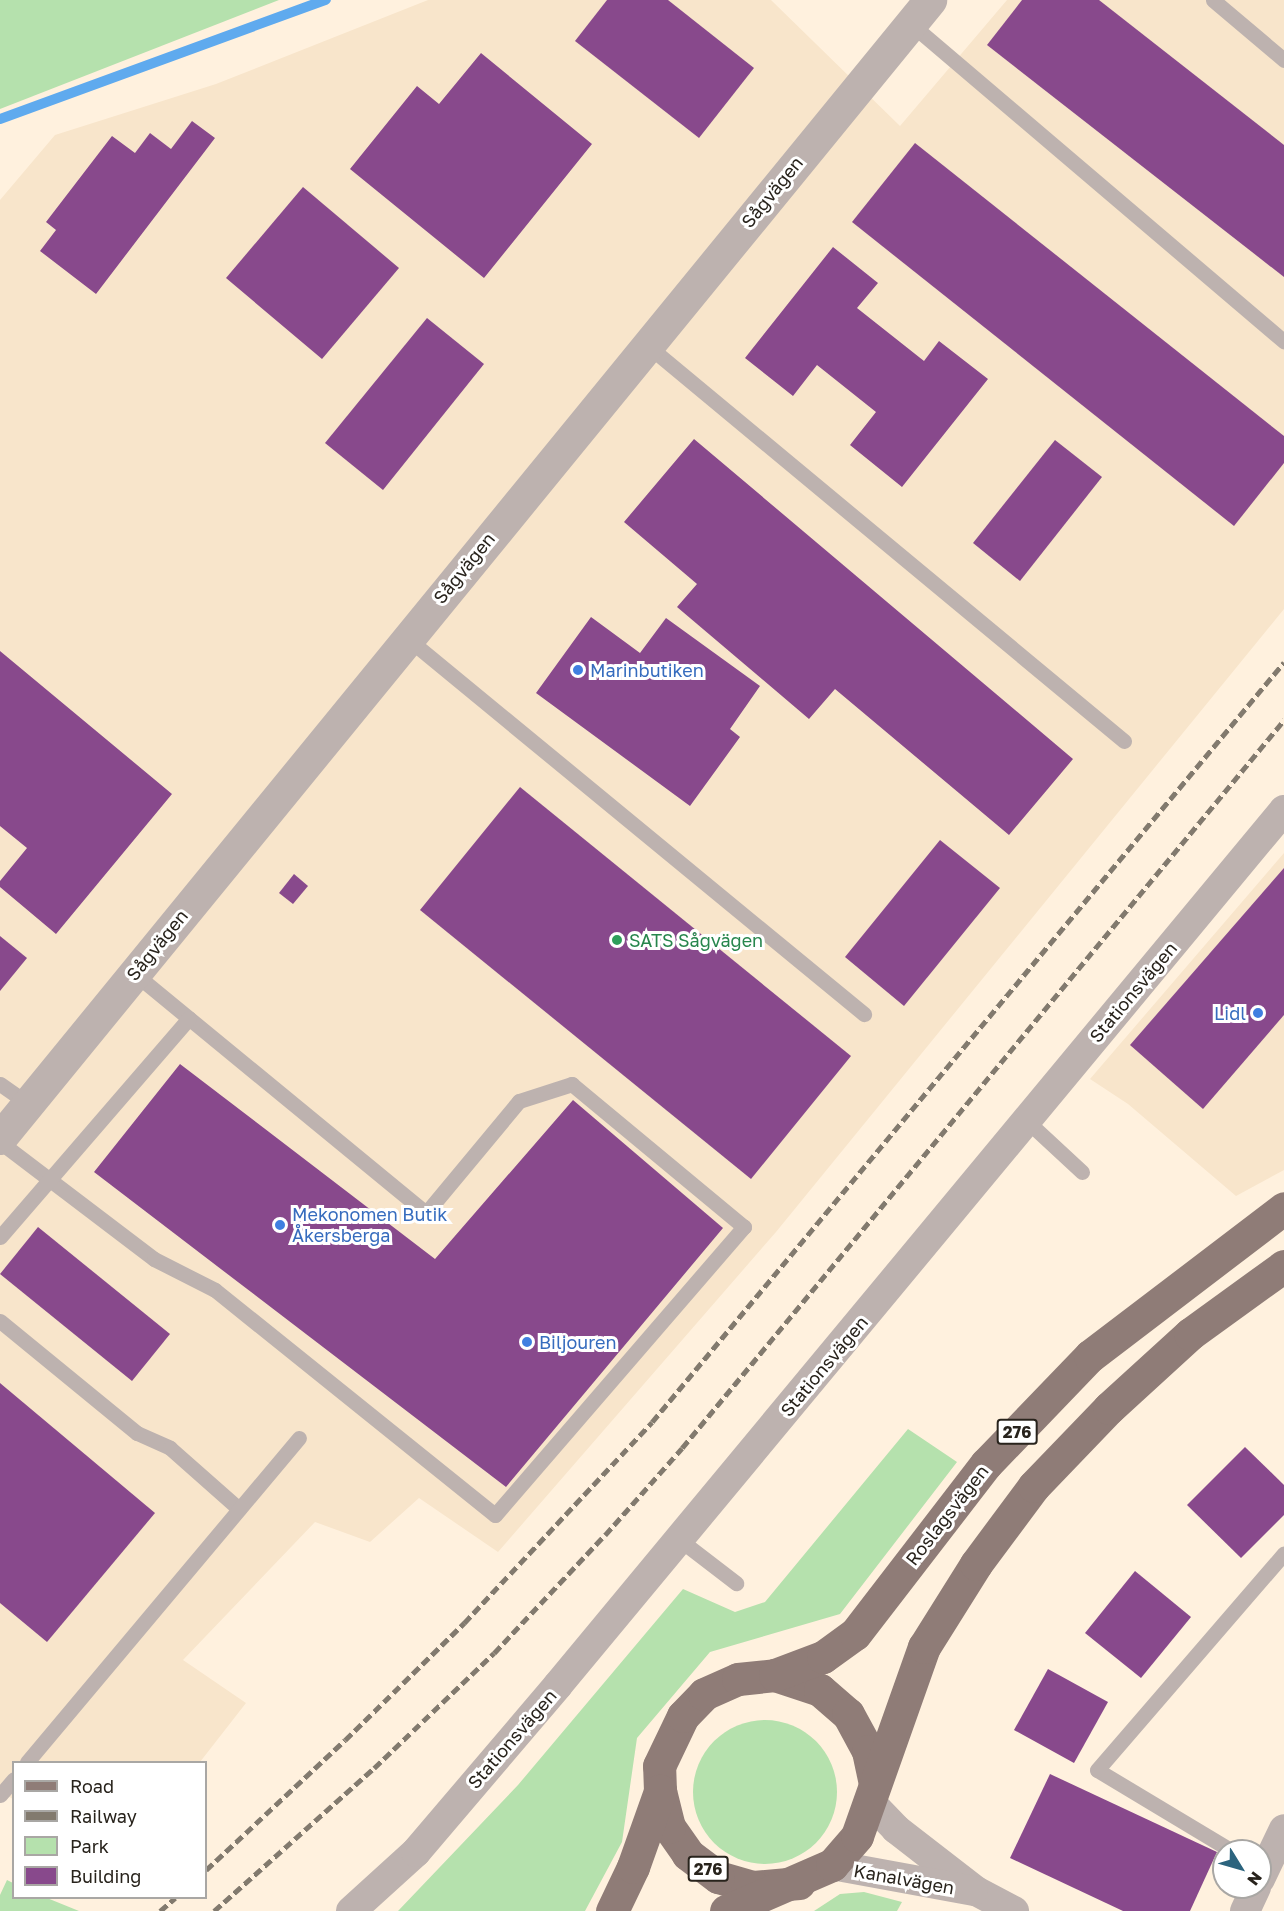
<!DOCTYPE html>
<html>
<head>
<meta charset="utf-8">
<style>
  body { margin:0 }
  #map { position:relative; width:1284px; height:1911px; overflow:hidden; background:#fff1de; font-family:"Golos Text",sans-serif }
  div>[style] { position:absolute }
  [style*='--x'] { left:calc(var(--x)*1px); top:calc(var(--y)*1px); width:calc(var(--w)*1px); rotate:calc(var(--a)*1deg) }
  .built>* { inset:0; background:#f8e5cb }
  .green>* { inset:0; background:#b5e1ad }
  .round { border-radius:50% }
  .stream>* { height:10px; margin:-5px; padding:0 5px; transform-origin:5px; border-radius:5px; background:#5faaee }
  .building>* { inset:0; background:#88498c }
  .service>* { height:15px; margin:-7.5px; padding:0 7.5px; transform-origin:7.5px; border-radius:7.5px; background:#bdb2af }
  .minor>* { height:30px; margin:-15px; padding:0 15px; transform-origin:15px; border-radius:15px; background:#bdb2af }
  .tertiary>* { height:33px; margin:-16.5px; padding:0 16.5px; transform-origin:16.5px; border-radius:16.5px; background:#bdb2af }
  .primary>* { height:33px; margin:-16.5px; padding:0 16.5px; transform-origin:16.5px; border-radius:16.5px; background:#8f7c77 }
  .rail>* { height:4.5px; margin-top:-2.25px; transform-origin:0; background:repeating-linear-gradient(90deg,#827a6e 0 9px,transparent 0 13.5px) }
  .dots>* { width:16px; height:16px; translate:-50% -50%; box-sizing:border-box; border:3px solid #fff; border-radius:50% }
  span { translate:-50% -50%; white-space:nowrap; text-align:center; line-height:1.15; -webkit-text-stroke:6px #fff; paint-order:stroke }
  .shield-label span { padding:2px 4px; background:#fff; border:2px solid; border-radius:4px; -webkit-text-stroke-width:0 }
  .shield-label { font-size:16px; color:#28231c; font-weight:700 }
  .street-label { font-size:18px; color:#28231c }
  .shop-label { font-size:18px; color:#366cbe }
  .left { translate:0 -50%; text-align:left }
  .right { translate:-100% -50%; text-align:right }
  .leisure-label { font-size:18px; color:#27864d }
  .legend { position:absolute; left:12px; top:1761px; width:195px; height:138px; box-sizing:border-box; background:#fff; border:2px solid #a9a7a4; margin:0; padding:8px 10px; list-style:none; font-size:18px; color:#28231c }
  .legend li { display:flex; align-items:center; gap:12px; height:30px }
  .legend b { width:30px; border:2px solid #a9a7a4 }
  .north { position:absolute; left:1212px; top:1839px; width:60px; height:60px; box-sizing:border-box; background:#fff; border:2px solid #a9a7a4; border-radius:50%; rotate:127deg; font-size:16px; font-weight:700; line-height:24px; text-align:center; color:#28231c }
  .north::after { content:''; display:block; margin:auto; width:21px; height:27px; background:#2c647e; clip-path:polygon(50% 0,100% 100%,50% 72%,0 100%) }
</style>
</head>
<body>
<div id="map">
  <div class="built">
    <i style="clip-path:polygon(428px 0,771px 0,900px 126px,1007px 0,1284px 0,1284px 609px,776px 1232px,498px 1552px,419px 1498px,370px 1542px,315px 1522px,183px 1660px,246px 1703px,200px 1762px,14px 1762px,13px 1799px,0 1792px,0 200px,55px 135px,216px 84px)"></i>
    <i style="clip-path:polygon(1284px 853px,1284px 1170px,1236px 1196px,1128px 1104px,1090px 1079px)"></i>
  </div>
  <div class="green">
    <i style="clip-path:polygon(0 0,279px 0,0 109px)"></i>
    <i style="clip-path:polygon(908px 1429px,957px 1462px,840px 1614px,710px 1652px,637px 1738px,622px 1842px,585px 1911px,398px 1911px,518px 1785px,683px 1589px,735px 1612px,765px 1602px)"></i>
    <i class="round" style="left:693px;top:1720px;width:144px;height:144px"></i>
    <i style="clip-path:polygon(7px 1880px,13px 1883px,14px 1898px,47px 1898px,79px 1911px,0 1911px,0 1895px)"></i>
    <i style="clip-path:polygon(864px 1892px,902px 1902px,897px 1911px,814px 1911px,840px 1894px)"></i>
  </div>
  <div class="stream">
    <i style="--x:0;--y:119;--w:347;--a:-20.1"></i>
  </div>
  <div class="building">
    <i style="clip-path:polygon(607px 0,668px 0,754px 68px,699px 138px,575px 41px)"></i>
    <i style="clip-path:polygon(1022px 0,1099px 0,1284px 145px,1284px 277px,987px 45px)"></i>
    <i style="clip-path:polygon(481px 53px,592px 144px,484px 278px,350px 169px,417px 86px,439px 104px)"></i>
    <i style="clip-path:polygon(192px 121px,215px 138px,96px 294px,40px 251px,56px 230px,46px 222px,112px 136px,135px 153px,150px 133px,171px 149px)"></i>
    <i style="clip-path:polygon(915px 143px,1284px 436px,1284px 463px,1234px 526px,852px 222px)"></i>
    <i style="clip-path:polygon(303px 187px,399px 268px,322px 359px,226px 278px)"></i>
    <i style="clip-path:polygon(833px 247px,878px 283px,857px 308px,924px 361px,939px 341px,988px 379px,902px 487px,850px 445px,876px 412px,817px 365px,793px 396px,745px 358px)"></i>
    <i style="clip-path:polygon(427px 318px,484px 364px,383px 490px,325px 443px)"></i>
    <i style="clip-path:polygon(694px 439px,1073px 759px,1009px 835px,835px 689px,809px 719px,677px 607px,697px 584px,624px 522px)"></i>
    <i style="clip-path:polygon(1055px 440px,1102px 477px,1020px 581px,973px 543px)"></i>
    <i style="clip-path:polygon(591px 617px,640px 653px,666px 618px,760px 686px,730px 729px,740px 737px,690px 806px,536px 693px)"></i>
    <i style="clip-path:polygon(0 651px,172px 794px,56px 934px,0 887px,0 881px,27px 848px,0 826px)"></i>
    <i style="clip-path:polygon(520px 787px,851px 1056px,751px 1179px,420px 910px)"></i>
    <i style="clip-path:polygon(940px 840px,1000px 888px,904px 1006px,845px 957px)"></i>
    <i style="clip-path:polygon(1284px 868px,1284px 1015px,1203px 1109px,1130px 1045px)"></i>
    <i style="clip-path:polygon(294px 874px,308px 886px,293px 904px,279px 893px)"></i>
    <i style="clip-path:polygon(0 936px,27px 958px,0 991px)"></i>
    <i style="clip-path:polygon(180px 1064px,435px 1259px,573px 1100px,723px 1228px,506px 1487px,94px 1172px)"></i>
    <i style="clip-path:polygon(38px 1227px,170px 1334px,132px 1381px,0 1274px)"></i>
    <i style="clip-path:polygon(0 1383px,155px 1513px,47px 1642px,0 1603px)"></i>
    <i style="clip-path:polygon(1245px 1447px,1284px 1485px,1284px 1515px,1241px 1558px,1187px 1505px)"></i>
    <i style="clip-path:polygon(1135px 1571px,1191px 1617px,1141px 1678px,1085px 1633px)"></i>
    <i style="clip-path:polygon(1048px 1669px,1108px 1702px,1074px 1763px,1014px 1730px)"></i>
    <i style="clip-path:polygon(1050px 1774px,1217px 1852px,1190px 1911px,1123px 1911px,1010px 1858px)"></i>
  </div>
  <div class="service">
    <i style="--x:1213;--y:0;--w:93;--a:40.2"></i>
    <i style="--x:911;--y:24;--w:490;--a:40.4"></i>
    <i style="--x:647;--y:345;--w:620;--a:39.7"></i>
    <i style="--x:407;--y:638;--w:592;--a:39.45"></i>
    <i style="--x:0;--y:1084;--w:33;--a:35"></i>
    <i style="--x:1027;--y:1121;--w:75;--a:42.8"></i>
    <i style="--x:0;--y:1142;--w:193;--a:37.2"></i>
    <i style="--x:154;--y:1259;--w:68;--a:26.9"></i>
    <i style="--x:215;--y:1290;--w:359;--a:38.8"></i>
    <i style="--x:495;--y:1515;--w:381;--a:-49.2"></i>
    <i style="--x:744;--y:1227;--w:224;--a:-140.3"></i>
    <i style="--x:572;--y:1084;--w:56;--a:162.2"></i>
    <i style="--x:519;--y:1101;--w:146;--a:129.7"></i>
    <i style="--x:426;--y:1213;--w:378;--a:-140.6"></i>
    <i style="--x:0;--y:1237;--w:289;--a:-49.2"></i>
    <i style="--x:0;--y:1321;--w:177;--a:39.3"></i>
    <i style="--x:137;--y:1433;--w:36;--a:24"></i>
    <i style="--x:170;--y:1448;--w:92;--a:41.5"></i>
    <i style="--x:680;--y:1540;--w:71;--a:37.5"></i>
    <i style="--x:27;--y:1762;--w:423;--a:-50"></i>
    <i style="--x:0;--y:1795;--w:21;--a:-49"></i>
    <i style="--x:1232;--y:1851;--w:157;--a:-149"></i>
    <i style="--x:1097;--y:1770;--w:286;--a:-49.2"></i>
  </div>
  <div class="minor">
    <i style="--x:872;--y:1804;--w:35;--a:46"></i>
    <i style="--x:896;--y:1829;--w:101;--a:37.8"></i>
    <i style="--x:976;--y:1891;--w:43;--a:27.8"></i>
    <i style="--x:832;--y:1865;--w:143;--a:10.4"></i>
    <i style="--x:1260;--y:1879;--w:55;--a:-64.4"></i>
    <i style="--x:351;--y:1911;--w:88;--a:-42.2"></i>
    <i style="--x:416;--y:1852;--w:219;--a:-49.6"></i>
    <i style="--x:558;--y:1685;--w:1137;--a:-50.32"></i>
    <i style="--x:1245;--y:1911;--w:26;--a:-65"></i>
  </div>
  <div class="tertiary">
    <i style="--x:0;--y:1138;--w:1470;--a:-50.74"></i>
  </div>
  <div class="primary">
    <i style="--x:775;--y:1675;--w:47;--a:18.4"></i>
    <i style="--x:820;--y:1690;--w:37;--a:41"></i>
    <i style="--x:848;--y:1714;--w:42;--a:61.6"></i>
    <i style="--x:868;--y:1751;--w:33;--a:78"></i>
    <i style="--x:799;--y:1883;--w:46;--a:175"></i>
    <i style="--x:753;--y:1887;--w:36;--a:-164"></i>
    <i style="--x:718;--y:1877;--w:38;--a:-143"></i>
    <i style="--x:688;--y:1854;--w:33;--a:-125"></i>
    <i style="--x:669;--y:1827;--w:37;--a:-104"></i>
    <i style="--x:660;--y:1791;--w:25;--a:-92"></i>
    <i style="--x:659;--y:1766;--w:55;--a:-64.4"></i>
    <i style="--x:683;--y:1716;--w:30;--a:-46"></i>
    <i style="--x:704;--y:1694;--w:37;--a:-24"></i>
    <i style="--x:738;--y:1679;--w:37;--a:-6"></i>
    <i style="--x:775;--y:1675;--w:51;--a:-20.6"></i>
    <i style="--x:823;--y:1657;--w:39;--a:-36"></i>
    <i style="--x:855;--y:1634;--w:215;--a:-52.4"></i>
    <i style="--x:986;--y:1464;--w:150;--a:-46.1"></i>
    <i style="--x:1090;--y:1356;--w:244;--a:-37.3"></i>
    <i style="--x:612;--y:1911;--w:49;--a:-64.5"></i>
    <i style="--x:633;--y:1867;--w:81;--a:-70.4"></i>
    <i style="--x:726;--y:1911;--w:116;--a:-23.5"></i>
    <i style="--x:832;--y:1865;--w:38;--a:-49"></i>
    <i style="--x:857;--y:1836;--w:201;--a:-70.5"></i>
    <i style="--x:924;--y:1647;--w:98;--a:-57.9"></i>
    <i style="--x:976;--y:1564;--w:97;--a:-53.4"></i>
    <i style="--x:1034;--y:1486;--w:108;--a:-46.1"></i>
    <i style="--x:1109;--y:1408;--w:110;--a:-42.4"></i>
    <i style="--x:1190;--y:1334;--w:116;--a:-35.9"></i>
  </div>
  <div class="rail">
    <i style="--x:206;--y:1870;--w:190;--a:-43.1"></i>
    <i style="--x:345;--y:1740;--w:167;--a:-44.5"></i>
    <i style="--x:464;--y:1623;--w:275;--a:-46.9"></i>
    <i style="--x:652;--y:1422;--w:988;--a:-50.25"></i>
    <i style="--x:160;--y:1911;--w:20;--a:-41"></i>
    <i style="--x:214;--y:1911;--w:215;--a:-41.8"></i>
    <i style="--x:374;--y:1768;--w:166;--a:-43.8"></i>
    <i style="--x:494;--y:1653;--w:162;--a:-46.8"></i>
    <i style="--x:605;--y:1535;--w:116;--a:-48.5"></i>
    <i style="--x:682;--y:1448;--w:945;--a:-50.41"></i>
  </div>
  <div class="dots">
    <i style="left:578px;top:670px;background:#3f7fe0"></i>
    <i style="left:617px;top:940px;background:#2e9e5b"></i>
    <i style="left:1258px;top:1013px;background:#3f7fe0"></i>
    <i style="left:280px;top:1225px;background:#3f7fe0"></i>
    <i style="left:527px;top:1342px;background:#3f7fe0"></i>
  </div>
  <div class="shield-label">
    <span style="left:1017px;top:1432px">276</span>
    <span style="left:708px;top:1869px">276</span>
  </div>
  <div class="street-label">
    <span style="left:772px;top:192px;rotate:-51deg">Sågvägen</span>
    <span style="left:464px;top:568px;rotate:-51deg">Sågvägen</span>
    <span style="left:157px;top:945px;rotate:-51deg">Sågvägen</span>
    <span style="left:1133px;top:992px;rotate:-50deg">Stationsvägen</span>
    <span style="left:824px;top:1366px;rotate:-50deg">Stationsvägen</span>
    <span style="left:947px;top:1515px;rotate:-52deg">Roslagsvägen</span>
    <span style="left:512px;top:1739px;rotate:-49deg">Stationsvägen</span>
    <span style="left:904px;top:1879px;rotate:10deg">Kanalvägen</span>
  </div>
  <div class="shop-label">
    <span class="left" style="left:590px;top:670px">Marinbutiken</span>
    <span class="right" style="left:1246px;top:1013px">Lidl</span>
    <span class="left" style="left:292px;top:1225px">Mekonomen Butik<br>Åkersberga</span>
    <span class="left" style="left:539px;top:1342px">Biljouren</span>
  </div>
  <div class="leisure-label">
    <span class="left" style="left:629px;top:940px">SATS Sågvägen</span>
  </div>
  <ul class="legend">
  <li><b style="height:8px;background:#8f7c77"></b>Road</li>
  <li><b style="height:8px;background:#827a6e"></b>Railway</li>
  <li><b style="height:16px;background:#b5e1ad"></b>Park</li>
  <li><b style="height:16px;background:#88498c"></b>Building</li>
  </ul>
  <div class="north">N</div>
</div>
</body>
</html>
